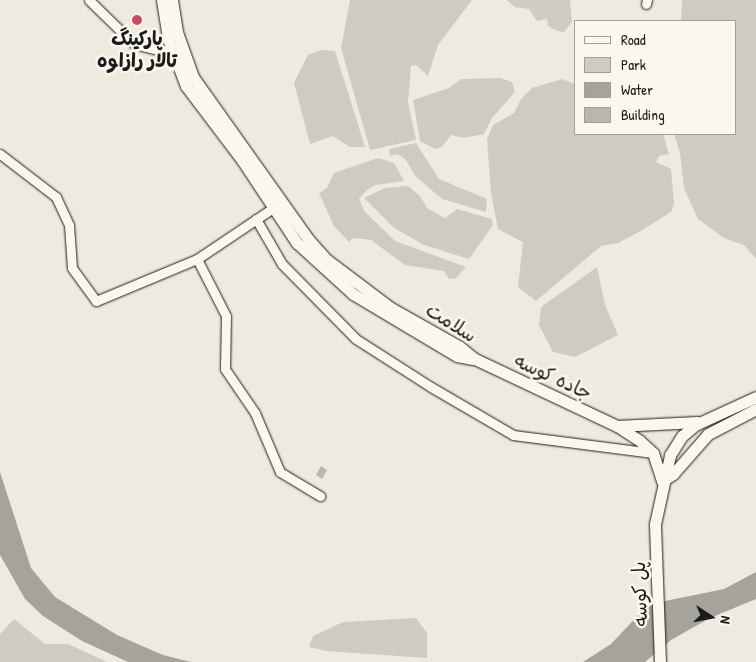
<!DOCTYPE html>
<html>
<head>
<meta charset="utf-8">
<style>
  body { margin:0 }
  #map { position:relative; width:756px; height:662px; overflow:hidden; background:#eeeadf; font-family:"Patrick Hand","Playpen Sans Arabic",sans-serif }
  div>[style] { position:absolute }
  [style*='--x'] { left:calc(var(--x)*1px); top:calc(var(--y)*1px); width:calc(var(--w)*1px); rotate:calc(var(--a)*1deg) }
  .green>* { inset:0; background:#ceccc2 }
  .water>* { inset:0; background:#a6a39d }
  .building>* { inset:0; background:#b9b6af }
  .roads { filter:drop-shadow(0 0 1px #1c1c1c) drop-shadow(0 0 1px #1c1c1c) }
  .minor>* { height:9px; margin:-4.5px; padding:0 4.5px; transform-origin:4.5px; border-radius:4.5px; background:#fbf7ec }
  .major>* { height:11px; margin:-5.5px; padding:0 5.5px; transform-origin:5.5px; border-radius:5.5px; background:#fbf7ec }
  .dots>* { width:14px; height:14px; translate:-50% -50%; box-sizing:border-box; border:2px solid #fbf7ec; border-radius:50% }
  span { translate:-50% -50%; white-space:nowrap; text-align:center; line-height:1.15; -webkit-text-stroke:5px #fbf7ec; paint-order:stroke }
  .poi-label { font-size:19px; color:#1c1c1c; font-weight:700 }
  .street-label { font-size:19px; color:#1c1c1c }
  .legend { position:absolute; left:574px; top:20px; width:162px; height:115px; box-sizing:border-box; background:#fbf7ec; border:1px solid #a29f99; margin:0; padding:6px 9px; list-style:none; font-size:15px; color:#1c1c1c }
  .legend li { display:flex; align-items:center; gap:10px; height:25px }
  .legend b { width:25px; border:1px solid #a29f99 }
  .north { position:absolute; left:686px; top:592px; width:50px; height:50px; -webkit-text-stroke:4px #fbf7ec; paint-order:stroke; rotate:101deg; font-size:14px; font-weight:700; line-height:20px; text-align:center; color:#1c1c1c }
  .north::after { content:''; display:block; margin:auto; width:18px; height:22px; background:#1c1c1c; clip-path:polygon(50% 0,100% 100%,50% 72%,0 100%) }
</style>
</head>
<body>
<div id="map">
  <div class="green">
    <i style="clip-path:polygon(350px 0,472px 0,438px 45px,428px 76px,416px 65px,411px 66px,408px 102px,416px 140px,370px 150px,341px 48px)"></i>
    <i style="clip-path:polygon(507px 0,570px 0,572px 22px,564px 32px,557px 31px,548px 26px,547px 19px,537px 21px,529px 9px,515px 7px)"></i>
    <i style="clip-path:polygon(682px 0,756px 0,756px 259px,744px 245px,724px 238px,698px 219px,684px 188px,680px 153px,674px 134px,735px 134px,735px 21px,681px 21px)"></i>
    <i style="clip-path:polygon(321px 50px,335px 51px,365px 147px,350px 147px,333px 136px,310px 144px,294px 83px,308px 55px)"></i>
    <i style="clip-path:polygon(500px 78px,512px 82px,515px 92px,492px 118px,484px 134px,464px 138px,451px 135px,442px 147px,435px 149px,420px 141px,413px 100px,449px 88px,461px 79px)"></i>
    <i style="clip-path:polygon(562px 79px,575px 84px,575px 134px,663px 134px,669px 154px,659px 156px,656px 162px,671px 169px,674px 203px,671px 212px,639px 232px,618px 243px,601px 246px,536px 301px,518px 287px,523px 242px,498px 229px,491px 193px,487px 139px,493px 125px,514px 113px,521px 99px,532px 88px)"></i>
    <i style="clip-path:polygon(416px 143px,439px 179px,487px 199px,486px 212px,442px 199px,415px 176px,406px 160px,398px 154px,390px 156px,389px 149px)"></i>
    <i style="clip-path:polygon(378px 158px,394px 163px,404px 181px,376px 185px,367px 190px,359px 199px,364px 211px,395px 241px,466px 267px,456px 278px,449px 279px,444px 271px,405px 265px,371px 240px,353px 238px,349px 242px,334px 226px,319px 193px,327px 188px,334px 173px)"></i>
    <i style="clip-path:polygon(408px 186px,420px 196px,427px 208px,445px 218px,457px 209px,492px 219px,493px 225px,469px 259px,424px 245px,394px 228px,364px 198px,385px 188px)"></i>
    <i style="clip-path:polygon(597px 267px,605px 305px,618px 335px,575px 357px,553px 352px,539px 325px,541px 307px)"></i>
    <i style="clip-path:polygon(416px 618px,427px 633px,427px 658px,326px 651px,309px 647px,313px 636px,343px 622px)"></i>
    <i style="clip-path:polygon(14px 619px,45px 644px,68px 644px,107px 662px,0 662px,0 634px)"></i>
  </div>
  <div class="water">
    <i style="clip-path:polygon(0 472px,31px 568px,55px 597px,117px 635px,163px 655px,191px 662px,128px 662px,82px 641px,43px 616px,25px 599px,0 555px)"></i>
    <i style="clip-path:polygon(756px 572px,756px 599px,710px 618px,671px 640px,645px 662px,583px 662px,611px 644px,645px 608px,665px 601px,724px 589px)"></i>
  </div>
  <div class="building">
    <i style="clip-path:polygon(321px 466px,327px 470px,322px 479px,316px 475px)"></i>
  </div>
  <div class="roads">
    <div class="minor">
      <i style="--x:89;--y:0;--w:63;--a:44.4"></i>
      <i style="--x:134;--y:44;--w:29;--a:14"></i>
      <i style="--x:162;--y:51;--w:15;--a:-8"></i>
      <i style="--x:646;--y:4;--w:4;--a:-76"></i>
      <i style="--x:0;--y:154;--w:71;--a:37.5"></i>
      <i style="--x:56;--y:197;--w:31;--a:65"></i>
      <i style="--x:69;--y:225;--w:43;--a:86"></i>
      <i style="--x:72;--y:268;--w:41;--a:54"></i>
      <i style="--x:96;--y:301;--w:109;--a:-22.6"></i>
      <i style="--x:197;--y:259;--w:92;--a:-33.9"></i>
      <i style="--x:256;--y:219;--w:52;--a:60"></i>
      <i style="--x:282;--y:264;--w:105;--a:45.4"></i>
      <i style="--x:356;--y:339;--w:89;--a:32.6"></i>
      <i style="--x:431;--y:387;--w:95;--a:30.3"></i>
      <i style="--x:513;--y:435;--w:141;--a:7.3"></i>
      <i style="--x:197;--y:259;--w:64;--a:63"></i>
      <i style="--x:226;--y:316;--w:53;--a:91.1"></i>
      <i style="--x:225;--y:369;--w:53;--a:55.7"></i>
      <i style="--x:255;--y:413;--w:64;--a:67"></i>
      <i style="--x:280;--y:472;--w:47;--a:31"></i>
    </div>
    <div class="major">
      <i style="--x:162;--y:0;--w:39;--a:81"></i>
      <i style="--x:168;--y:39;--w:50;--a:69"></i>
      <i style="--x:186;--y:86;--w:93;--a:52.9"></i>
      <i style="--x:242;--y:160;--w:100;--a:56.5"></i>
      <i style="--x:297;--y:243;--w:76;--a:42.3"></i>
      <i style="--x:353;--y:294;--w:121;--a:30.8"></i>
      <i style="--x:457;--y:356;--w:16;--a:11"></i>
      <i style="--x:172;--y:0;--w:32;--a:81"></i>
      <i style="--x:177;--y:32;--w:48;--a:70.4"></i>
      <i style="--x:193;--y:77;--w:199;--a:54.6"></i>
      <i style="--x:308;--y:239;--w:28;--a:48"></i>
      <i style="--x:327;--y:260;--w:80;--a:36.9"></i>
      <i style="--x:391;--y:308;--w:79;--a:29.5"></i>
      <i style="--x:460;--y:347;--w:19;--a:39"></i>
      <i style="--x:475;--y:359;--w:157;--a:25.3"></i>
      <i style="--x:617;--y:426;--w:27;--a:33"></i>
      <i style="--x:640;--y:441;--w:18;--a:43"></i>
      <i style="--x:653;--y:453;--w:29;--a:72"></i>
      <i style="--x:617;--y:426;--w:80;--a:-2.9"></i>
      <i style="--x:662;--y:481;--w:13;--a:-32"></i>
      <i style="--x:673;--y:474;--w:53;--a:-48.8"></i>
      <i style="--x:708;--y:434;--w:54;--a:-27.5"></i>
      <i style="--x:660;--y:662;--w:138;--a:-92.1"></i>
      <i style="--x:655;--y:524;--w:71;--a:-77.7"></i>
      <i style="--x:670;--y:455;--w:22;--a:-58"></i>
      <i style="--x:682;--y:436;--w:17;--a:-40"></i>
      <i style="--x:695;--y:425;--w:67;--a:-24.7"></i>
    </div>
  </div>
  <div class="dots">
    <i style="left:137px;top:20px;background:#d1495b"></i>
  </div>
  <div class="poi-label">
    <span style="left:137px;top:50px">پارکینگ<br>تالار رازاوه</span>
  </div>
  <div class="street-label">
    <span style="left:451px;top:323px;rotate:32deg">سلامت</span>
    <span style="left:553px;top:377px;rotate:25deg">جاده کوسه</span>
    <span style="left:640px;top:594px;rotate:-92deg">پل کوسه</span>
  </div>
  <ul class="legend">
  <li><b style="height:6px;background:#fbf7ec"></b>Road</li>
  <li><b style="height:14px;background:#ceccc2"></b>Park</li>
  <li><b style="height:14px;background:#a6a39d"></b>Water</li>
  <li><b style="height:14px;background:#b9b6af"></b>Building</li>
  </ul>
  <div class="north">N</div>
</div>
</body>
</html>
